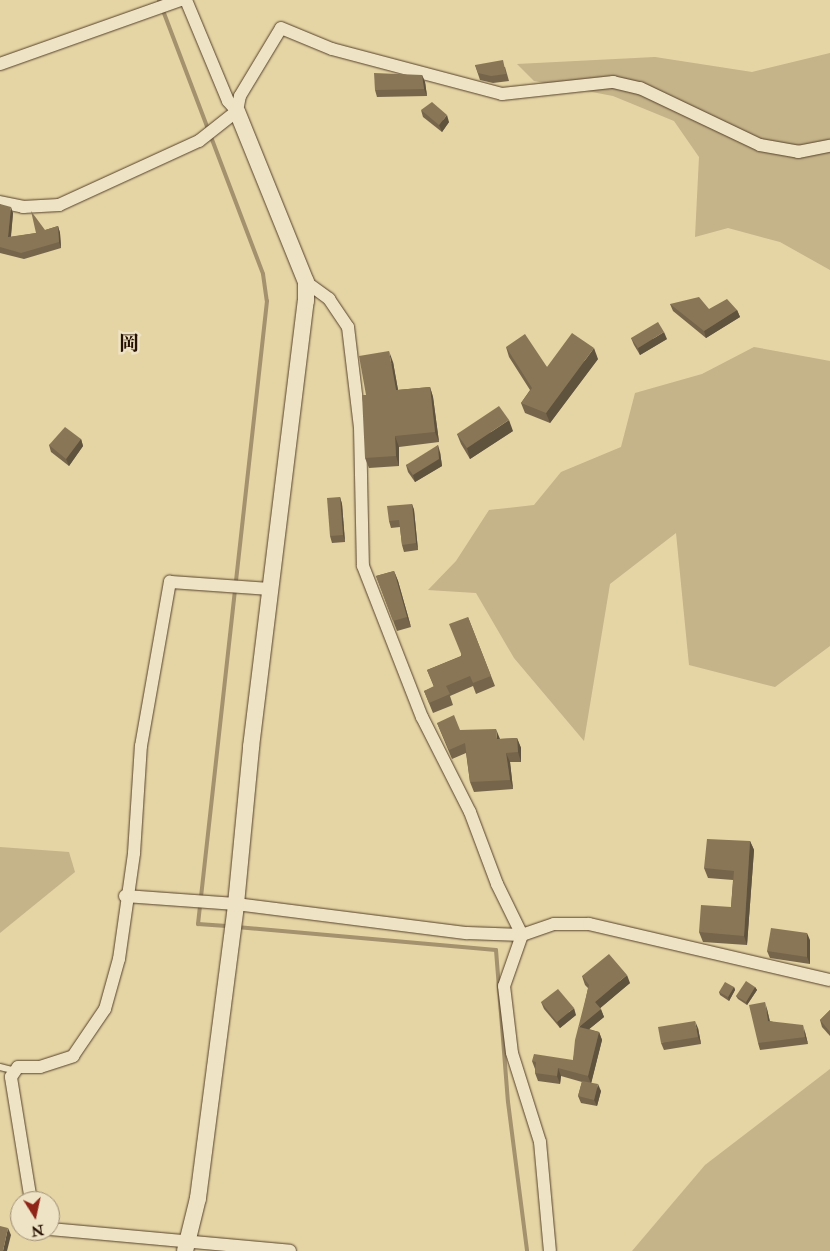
<!DOCTYPE html>
<html>
<head>
<meta charset="utf-8">
<style>
  body { margin:0 }
  #map { position:relative; width:830px; height:1251px; overflow:hidden; background:#e5d4a4; font-family:"IM FELL Double Pica","Noto Serif JP",serif }
  div>[style] { position:absolute }
  [style*='--x'] { left:calc(var(--x)*1px); top:calc(var(--y)*1px); width:calc(var(--w)*1px); rotate:calc(var(--a)*1deg) }
  .green>* { inset:0; background:#c5b389 }
  .stream>* { height:4px; margin:-2px; padding:0 2px; transform-origin:2px; border-radius:2px; background:#a4916d }
  .roads { filter:drop-shadow(0 0 1px #56412b) drop-shadow(0 0 1px #56412b) }
  .service>* { height:6px; margin:-3px; padding:0 3px; transform-origin:3px; border-radius:3px; background:#eee3c4 }
  .minor>* { height:12px; margin:-6px; padding:0 6px; transform-origin:6px; border-radius:6px; background:#eee3c4 }
  .tertiary>* { height:16px; margin:-8px; padding:0 8px; transform-origin:8px; border-radius:8px; background:#eee3c4 }
  .wall>* { inset:0; background:#76654b }
  .shaded-wall>* { inset:0; background:#60533d }
  .building>* { inset:0; background:#897657 }
  span { translate:-50% -50%; white-space:nowrap; text-align:center; line-height:1.15; -webkit-text-stroke:5px #eee3c4; paint-order:stroke }
  .quarter-label { font-size:20px; color:#261003; font-weight:700 }
  .north { position:absolute; left:10px; top:1191px; width:50px; height:50px; box-sizing:border-box; background:#eee3c4; border:1px solid #9e8f77; border-radius:50%; rotate:170deg; font-size:14px; font-weight:700; line-height:20px; text-align:center; color:#261003 }
  .north::after { content:''; display:block; margin:auto; width:18px; height:22px; background:#8f2418; clip-path:polygon(50% 0,100% 100%,50% 72%,0 100%) }
</style>
</head>
<body>
<div id="map">
  <div class="green">
    <i style="clip-path:polygon(830px 53px,830px 270px,780px 242px,728px 228px,695px 237px,699px 157px,674px 121px,613px 96px,534px 81px,517px 64px,655px 57px,752px 72px)"></i>
    <i style="clip-path:polygon(754px 347px,830px 361px,830px 646px,775px 687px,689px 665px,676px 533px,610px 584px,584px 741px,514px 658px,476px 593px,428px 590px,456px 561px,489px 510px,534px 505px,561px 472px,621px 447px,635px 393px,702px 374px)"></i>
    <i style="clip-path:polygon(0 847px,69px 852px,75px 872px,0 933px)"></i>
    <i style="clip-path:polygon(830px 1069px,830px 1251px,632px 1251px,705px 1165px)"></i>
  </div>
  <div class="stream">
    <i style="--x:159;--y:0;--w:293;--a:69.2"></i>
    <i style="--x:263;--y:274;--w:27;--a:82"></i>
    <i style="--x:267;--y:301;--w:627;--a:96.32"></i>
    <i style="--x:198;--y:924;--w:32;--a:4"></i>
    <i style="--x:237;--y:927;--w:260;--a:5.1"></i>
    <i style="--x:496;--y:950;--w:152;--a:85.5"></i>
    <i style="--x:508;--y:1102;--w:150;--a:82.7"></i>
  </div>
  <div class="roads">
    <div class="service">
      <i style="--x:0;--y:1067;--w:12;--a:14"></i>
    </div>
    <div class="minor">
      <i style="--x:186;--y:0;--w:109;--a:67.4"></i>
      <i style="--x:228;--y:101;--w:13;--a:48"></i>
      <i style="--x:0;--y:64;--w:192;--a:-19.5"></i>
      <i style="--x:0;--y:202;--w:24;--a:12"></i>
      <i style="--x:23;--y:207;--w:36;--a:-3"></i>
      <i style="--x:59;--y:205;--w:154;--a:-24.6"></i>
      <i style="--x:199;--y:141;--w:48;--a:-38.3"></i>
      <i style="--x:237;--y:111;--w:15;--a:-79"></i>
      <i style="--x:240;--y:96;--w:79;--a:-58.9"></i>
      <i style="--x:281;--y:28;--w:55;--a:22.4"></i>
      <i style="--x:332;--y:49;--w:176;--a:14.8"></i>
      <i style="--x:502;--y:94;--w:112;--a:-6.2"></i>
      <i style="--x:613;--y:82;--w:28;--a:13"></i>
      <i style="--x:640;--y:88;--w:133;--a:25.4"></i>
      <i style="--x:760;--y:145;--w:39;--a:10"></i>
      <i style="--x:798;--y:152;--w:33;--a:-11"></i>
      <i style="--x:306;--y:282;--w:29;--a:36"></i>
      <i style="--x:329;--y:299;--w:34;--a:56"></i>
      <i style="--x:348;--y:327;--w:101;--a:83.2"></i>
      <i style="--x:360;--y:427;--w:139;--a:88.8"></i>
      <i style="--x:363;--y:566;--w:162;--a:68.7"></i>
      <i style="--x:422;--y:717;--w:106;--a:63.2"></i>
      <i style="--x:470;--y:812;--w:77;--a:69.4"></i>
      <i style="--x:497;--y:884;--w:57;--a:63.9"></i>
      <i style="--x:522;--y:935;--w:54;--a:109.4"></i>
      <i style="--x:504;--y:986;--w:67;--a:83.2"></i>
      <i style="--x:512;--y:1053;--w:93;--a:72.5"></i>
      <i style="--x:540;--y:1142;--w:109;--a:84.8"></i>
      <i style="--x:125;--y:896;--w:111;--a:4.1"></i>
      <i style="--x:236;--y:904;--w:233;--a:7.2"></i>
      <i style="--x:467;--y:933;--w:55;--a:2.1"></i>
      <i style="--x:522;--y:935;--w:34;--a:-19"></i>
      <i style="--x:554;--y:924;--w:35;--a:0"></i>
      <i style="--x:589;--y:924;--w:247;--a:13.1"></i>
      <i style="--x:31;--y:1201;--w:126;--a:-99.2"></i>
      <i style="--x:11;--y:1077;--w:12;--a:-55"></i>
      <i style="--x:18;--y:1067;--w:22;--a:0"></i>
      <i style="--x:40;--y:1067;--w:35;--a:-18"></i>
      <i style="--x:73;--y:1056;--w:57;--a:-55.8"></i>
      <i style="--x:105;--y:1009;--w:52;--a:-74.4"></i>
      <i style="--x:119;--y:959;--w:107;--a:-81.9"></i>
      <i style="--x:134;--y:853;--w:107;--a:-86.3"></i>
      <i style="--x:141;--y:746;--w:167;--a:-80"></i>
      <i style="--x:170;--y:582;--w:101;--a:4"></i>
      <i style="--x:50;--y:1229;--w:241;--a:5.2"></i>
    </div>
    <div class="tertiary">
      <i style="--x:185;--y:1251;--w:55;--a:-76.2"></i>
      <i style="--x:198;--y:1198;--w:296;--a:-82.6"></i>
      <i style="--x:236;--y:904;--w:158;--a:-84.5"></i>
      <i style="--x:251;--y:747;--w:449;--a:-83"></i>
      <i style="--x:306;--y:301;--w:19;--a:-90"></i>
      <i style="--x:306;--y:282;--w:184;--a:-112"></i>
    </div>
  </div>
  <div class="wall">
    <i style="clip-path:polygon(475px 65px,505px 67px,509px 81px,493px 83px,480px 80px)"></i>
    <i style="clip-path:polygon(422px 75px,425px 82px,427px 96px,377px 97px,375px 90px)"></i>
    <i style="clip-path:polygon(421px 110px,449px 122px,442px 132px,423px 117px)"></i>
    <i style="clip-path:polygon(0 204px,13px 213px,11px 237px,36px 233px,58px 226px,60px 233px,61px 248px,24px 259px,0 253px)"></i>
    <i style="clip-path:polygon(670px 304px,709px 309px,737px 310px,740px 317px,706px 338px,673px 311px)"></i>
    <i style="clip-path:polygon(631px 338px,667px 339px,640px 355px,634px 345px)"></i>
    <i style="clip-path:polygon(506px 347px,547px 367px,598px 359px,550px 423px,525px 413px,521px 403px,530px 390px,509px 357px)"></i>
    <i style="clip-path:polygon(393px 362px,398px 390px,430px 387px,433px 397px,439px 442px,399px 447px,399px 466px,369px 468px,365px 458px,366px 395px)"></i>
    <i style="clip-path:polygon(513px 431px,470px 459px,461px 444px,457px 434px)"></i>
    <i style="clip-path:polygon(81px 439px,83px 446px,69px 466px,51px 452px,49px 445px)"></i>
    <i style="clip-path:polygon(440px 452px,442px 466px,415px 482px,408px 472px,406px 465px)"></i>
    <i style="clip-path:polygon(340px 497px,342px 504px,345px 542px,332px 543px,330px 536px)"></i>
    <i style="clip-path:polygon(412px 504px,414px 510px,418px 550px,404px 552px,402px 545px,400px 527px,391px 528px,389px 521px)"></i>
    <i style="clip-path:polygon(394px 571px,398px 581px,411px 627px,397px 631px,376px 576px)"></i>
    <i style="clip-path:polygon(468px 617px,495px 686px,476px 694px,473px 686px,450px 696px,453px 705px,433px 713px,424px 691px,434px 687px,427px 670px,461px 656px)"></i>
    <i style="clip-path:polygon(437px 723px,460px 730px,500px 739px,517px 738px,521px 748px,521px 762px,510px 762px,513px 789px,474px 792px,470px 782px,466px 753px,452px 759px)"></i>
    <i style="clip-path:polygon(750px 841px,754px 850px,747px 945px,703px 942px,699px 932px,731px 907px,733px 880px,708px 878px,704px 868px)"></i>
    <i style="clip-path:polygon(810px 940px,810px 964px,770px 958px,767px 951px)"></i>
    <i style="clip-path:polygon(582px 976px,630px 983px,600px 1008px,604px 1017px,589px 1029px,599px 1032px,602px 1040px,591px 1083px,601px 1091px,597px 1106px,581px 1103px,578px 1096px,582px 1082px,561px 1076px,560px 1084px,538px 1081px,535px 1073px,535px 1069px,532px 1061px,573px 1060px,588px 988px,585px 985px)"></i>
    <i style="clip-path:polygon(734px 987px,735px 990px,729px 1001px,720px 995px,719px 992px)"></i>
    <i style="clip-path:polygon(755px 987px,757px 990px,747px 1005px,738px 999px,736px 996px)"></i>
    <i style="clip-path:polygon(541px 1002px,576px 1015px,560px 1028px,544px 1009px)"></i>
    <i style="clip-path:polygon(767px 1009px,770px 1021px,805px 1032px,808px 1044px,760px 1050px,758px 1043px)"></i>
    <i style="clip-path:polygon(830px 1010px,830px 1036px,822px 1027px,820px 1020px)"></i>
    <i style="clip-path:polygon(698px 1028px,701px 1044px,664px 1050px,661px 1043px)"></i>
  </div>
  <div class="shaded-wall">
    <i style="clip-path:polygon(422px 75px,425px 82px,427px 96px,424px 89px)"></i>
    <i style="clip-path:polygon(447px 115px,449px 122px,442px 132px,439px 125px)"></i>
    <i style="clip-path:polygon(11px 207px,13px 213px,10px 244px,8px 237px)"></i>
    <i style="clip-path:polygon(58px 226px,60px 233px,61px 248px,59px 242px)"></i>
    <i style="clip-path:polygon(737px 310px,740px 317px,706px 338px,704px 331px)"></i>
    <i style="clip-path:polygon(664px 332px,667px 339px,640px 355px,638px 348px)"></i>
    <i style="clip-path:polygon(594px 348px,598px 359px,550px 423px,546px 413px)"></i>
    <i style="clip-path:polygon(389px 351px,393px 362px,400px 401px,396px 390px)"></i>
    <i style="clip-path:polygon(430px 387px,433px 397px,439px 442px,435px 432px)"></i>
    <i style="clip-path:polygon(509px 420px,513px 431px,470px 459px,467px 448px)"></i>
    <i style="clip-path:polygon(395px 436px,399px 447px,399px 466px,396px 456px)"></i>
    <i style="clip-path:polygon(81px 439px,83px 446px,69px 466px,66px 459px)"></i>
    <i style="clip-path:polygon(438px 445px,440px 452px,442px 466px,415px 482px,413px 475px)"></i>
    <i style="clip-path:polygon(340px 497px,342px 504px,345px 542px,343px 535px)"></i>
    <i style="clip-path:polygon(412px 504px,414px 510px,418px 550px,416px 543px)"></i>
    <i style="clip-path:polygon(394px 571px,398px 581px,411px 627px,407px 617px)"></i>
    <i style="clip-path:polygon(496px 729px,500px 739px,497px 739px)"></i>
    <i style="clip-path:polygon(517px 738px,521px 748px,521px 762px,518px 752px)"></i>
    <i style="clip-path:polygon(506px 753px,510px 762px,513px 789px,510px 780px)"></i>
    <i style="clip-path:polygon(750px 841px,754px 850px,747px 945px,744px 936px)"></i>
    <i style="clip-path:polygon(807px 933px,810px 940px,810px 964px,807px 957px)"></i>
    <i style="clip-path:polygon(627px 975px,630px 983px,598px 1010px,595px 1002px)"></i>
    <i style="clip-path:polygon(734px 987px,735px 990px,729px 1001px,728px 997px)"></i>
    <i style="clip-path:polygon(755px 987px,757px 990px,747px 1005px,746px 1002px)"></i>
    <i style="clip-path:polygon(765px 1002px,767px 1009px,771px 1028px,768px 1021px)"></i>
    <i style="clip-path:polygon(574px 1008px,576px 1015px,560px 1028px,557px 1022px)"></i>
    <i style="clip-path:polygon(601px 1009px,604px 1017px,582px 1035px,579px 1027px)"></i>
    <i style="clip-path:polygon(695px 1021px,698px 1028px,701px 1044px,698px 1037px)"></i>
    <i style="clip-path:polygon(803px 1025px,805px 1032px,808px 1044px,805px 1037px)"></i>
    <i style="clip-path:polygon(599px 1032px,602px 1040px,591px 1084px,588px 1076px)"></i>
    <i style="clip-path:polygon(558px 1068px,561px 1076px,560px 1084px,557px 1076px)"></i>
    <i style="clip-path:polygon(598px 1084px,601px 1091px,597px 1106px,594px 1100px)"></i>
    <i style="clip-path:polygon(8px 1228px,11px 1235px,7px 1251px,3px 1251px)"></i>
  </div>
  <div class="building">
    <i style="clip-path:polygon(503px 60px,506px 74px,491px 76px,478px 73px,475px 65px)"></i>
    <i style="clip-path:polygon(374px 73px,422px 75px,424px 89px,375px 90px)"></i>
    <i style="clip-path:polygon(432px 102px,447px 115px,439px 125px,421px 110px)"></i>
    <i style="clip-path:polygon(0 204px,11px 207px,8px 237px,36px 233px,31px 211px,45px 230px,58px 226px,59px 242px,21px 253px,0 247px)"></i>
    <i style="clip-path:polygon(699px 297px,709px 309px,727px 299px,737px 310px,704px 331px,670px 304px)"></i>
    <i style="clip-path:polygon(658px 322px,664px 332px,638px 348px,631px 338px)"></i>
    <i style="clip-path:polygon(572px 333px,594px 348px,546px 413px,521px 403px,532px 388px,506px 347px,525px 334px,547px 367px)"></i>
    <i style="clip-path:polygon(389px 351px,396px 390px,430px 387px,435px 432px,395px 436px,396px 456px,365px 458px,362px 395px,366px 395px,359px 356px)"></i>
    <i style="clip-path:polygon(499px 406px,509px 420px,467px 448px,457px 434px)"></i>
    <i style="clip-path:polygon(65px 427px,81px 439px,66px 459px,49px 445px)"></i>
    <i style="clip-path:polygon(438px 445px,439px 459px,413px 475px,406px 465px)"></i>
    <i style="clip-path:polygon(340px 497px,343px 535px,330px 536px,327px 498px)"></i>
    <i style="clip-path:polygon(412px 504px,416px 543px,402px 545px,399px 520px,389px 521px,387px 506px)"></i>
    <i style="clip-path:polygon(394px 571px,407px 617px,393px 621px,376px 576px)"></i>
    <i style="clip-path:polygon(468px 617px,491px 676px,473px 683px,470px 676px,446px 686px,450px 694px,429px 703px,424px 691px,434px 686px,427px 670px,462px 656px,449px 624px)"></i>
    <i style="clip-path:polygon(454px 715px,460px 730px,496px 729px,497px 739px,517px 738px,518px 752px,506px 753px,510px 780px,470px 782px,465px 743px,449px 750px,437px 723px)"></i>
    <i style="clip-path:polygon(707px 839px,750px 841px,744px 936px,699px 932px,701px 905px,731px 907px,734px 871px,704px 868px)"></i>
    <i style="clip-path:polygon(771px 928px,807px 933px,807px 957px,767px 951px)"></i>
    <i style="clip-path:polygon(609px 954px,627px 975px,595px 1002px,601px 1009px,579px 1027px,599px 1032px,588px 1076px,558px 1068px,557px 1076px,535px 1073px,536px 1062px,532px 1061px,534px 1054px,573px 1060px,575px 1040px,589px 985px,582px 976px)"></i>
    <i style="clip-path:polygon(746px 981px,755px 987px,746px 1002px,736px 996px)"></i>
    <i style="clip-path:polygon(725px 982px,734px 987px,728px 997px,719px 992px)"></i>
    <i style="clip-path:polygon(558px 989px,574px 1008px,557px 1022px,541px 1002px)"></i>
    <i style="clip-path:polygon(765px 1002px,768px 1021px,803px 1025px,805px 1037px,758px 1043px,749px 1005px)"></i>
    <i style="clip-path:polygon(830px 1010px,830px 1032px,820px 1020px)"></i>
    <i style="clip-path:polygon(695px 1021px,698px 1037px,661px 1043px,658px 1027px)"></i>
    <i style="clip-path:polygon(582px 1081px,598px 1084px,594px 1100px,578px 1096px)"></i>
    <i style="clip-path:polygon(0 1226px,8px 1228px,3px 1251px,0 1251px)"></i>
  </div>
  <div class="quarter-label">
    <span style="left:129px;top:343px">岡</span>
  </div>
  <div class="north">N</div>
</div>
</body>
</html>
